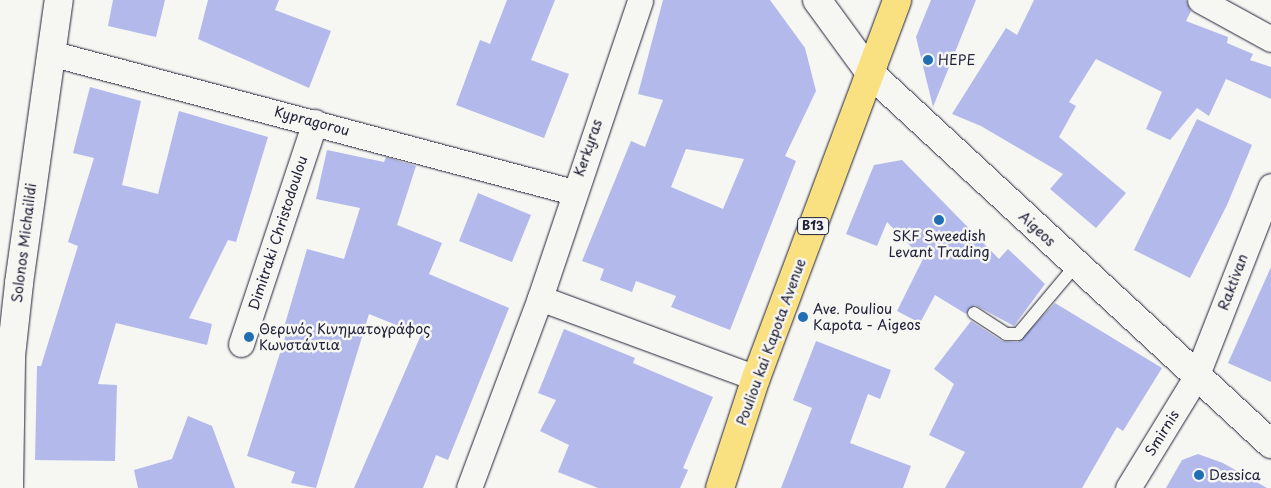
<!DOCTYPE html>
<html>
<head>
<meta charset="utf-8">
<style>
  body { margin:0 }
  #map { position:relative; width:1271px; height:488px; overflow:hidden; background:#f6f6f2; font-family:"Playpen Sans",sans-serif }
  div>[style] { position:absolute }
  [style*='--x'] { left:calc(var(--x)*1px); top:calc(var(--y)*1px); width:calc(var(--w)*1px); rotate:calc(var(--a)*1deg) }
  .building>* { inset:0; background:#b3baeb }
  .roads { filter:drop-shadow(0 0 1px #22223b) drop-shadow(0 0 1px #22223b) }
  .lane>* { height:12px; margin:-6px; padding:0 6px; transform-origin:6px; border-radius:6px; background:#f6f6f2 }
  .street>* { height:25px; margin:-12.5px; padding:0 12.5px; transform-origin:12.5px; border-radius:12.5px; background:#f6f6f2 }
  .secondary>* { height:28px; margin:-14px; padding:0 14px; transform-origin:14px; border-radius:14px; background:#f6f6f2 }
  .primary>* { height:28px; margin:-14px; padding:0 14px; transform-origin:14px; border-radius:14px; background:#f9e181 }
  .dots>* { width:14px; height:14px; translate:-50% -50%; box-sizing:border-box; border:2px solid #f6f6f2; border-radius:50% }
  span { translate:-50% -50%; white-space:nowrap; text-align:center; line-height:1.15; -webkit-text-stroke:5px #f6f6f2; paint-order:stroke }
  .shield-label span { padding:1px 4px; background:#f6f6f2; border:1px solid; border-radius:4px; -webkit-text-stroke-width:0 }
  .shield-label { font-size:12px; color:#22223b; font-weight:700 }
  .poi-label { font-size:14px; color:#22223b }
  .left { translate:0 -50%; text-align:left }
  .street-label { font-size:14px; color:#22223b }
</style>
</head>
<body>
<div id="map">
  <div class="building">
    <i style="clip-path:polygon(113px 0,165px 0,156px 37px,108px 26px)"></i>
    <i style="clip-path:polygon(208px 0,279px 0,275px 10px,331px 31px,309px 88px,198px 39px)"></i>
    <i style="clip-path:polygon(507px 0,555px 0,531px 60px,569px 74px,544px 138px,456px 105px,480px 40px,490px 44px)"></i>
    <i style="clip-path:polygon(evenodd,663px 0,770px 0,805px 48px,816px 91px,785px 156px,796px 161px,730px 330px,671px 307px,676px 296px,636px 281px,632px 292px,600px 280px,604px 269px,582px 261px,631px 141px,645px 147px,663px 100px,638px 94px,663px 0,686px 149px,744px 159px,723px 209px,671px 187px,686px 149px)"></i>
    <i style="clip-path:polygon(931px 0,976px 0,933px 107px,916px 37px)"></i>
    <i style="clip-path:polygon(1034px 0,1186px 0,1191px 11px,1186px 21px,1228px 37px,1227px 43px,1253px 54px,1250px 60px,1271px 67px,1271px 99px,1226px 79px,1209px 116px,1197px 108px,1170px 140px,1146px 129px,1162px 92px,1096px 59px,1069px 102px,1076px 106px,1059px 137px,1126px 193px,1096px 228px,1050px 189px,1063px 174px,981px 126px,952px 114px,1006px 28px,1017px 35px)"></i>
    <i style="clip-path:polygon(90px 87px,141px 101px,122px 185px,158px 194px,179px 111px,268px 137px,236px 242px,228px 240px,189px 318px,212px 324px,207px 345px,116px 323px,98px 384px,117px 385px,115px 461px,35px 460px,37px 366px,41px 366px,78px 246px,68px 242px,94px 158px,73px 153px)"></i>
    <i style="clip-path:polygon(1197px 119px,1252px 145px,1227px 205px,1190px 278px,1134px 250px)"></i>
    <i style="clip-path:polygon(327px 150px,384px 162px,386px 157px,416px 166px,397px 225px,442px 243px,429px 274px,509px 308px,448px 460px,436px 455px,423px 488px,354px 488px,421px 335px,369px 314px,316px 488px,291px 483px,295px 472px,247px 456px,289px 325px,285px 324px,307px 249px,344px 259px,360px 208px,316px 199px)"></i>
    <i style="clip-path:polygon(902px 160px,999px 259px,1008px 249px,1045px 284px,1014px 326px,975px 305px,966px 314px,935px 295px,920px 323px,897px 311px,923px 259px,887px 222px,877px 246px,846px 234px,874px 165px)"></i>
    <i style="clip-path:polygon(478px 193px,531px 215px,512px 262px,459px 241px)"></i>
    <i style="clip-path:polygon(1271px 267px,1271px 382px,1228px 363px)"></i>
    <i style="clip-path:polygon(1055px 303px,1162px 368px,1123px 431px,1117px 427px,1082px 488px,945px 488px,965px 452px,929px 435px,954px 384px,934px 369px,971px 321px,1002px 341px,1018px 342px)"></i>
    <i style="clip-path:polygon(564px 329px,635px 358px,633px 363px,713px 397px,683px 468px,688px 470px,680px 488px,598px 488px,558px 472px,569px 445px,540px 431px,556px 400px,538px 393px)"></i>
    <i style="clip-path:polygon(816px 341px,891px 370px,880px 399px,868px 394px,850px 443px,911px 466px,903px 488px,781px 488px,812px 408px,793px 400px)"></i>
    <i style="clip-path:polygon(188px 416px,212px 426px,235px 488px,138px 488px,134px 470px,172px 459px)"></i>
    <i style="clip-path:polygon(1198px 454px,1223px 463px,1267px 488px,1166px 488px,1182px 460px)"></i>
  </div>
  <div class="roads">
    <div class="lane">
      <i style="--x:974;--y:313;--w:38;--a:33"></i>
      <i style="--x:1006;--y:334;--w:12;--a:0"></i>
      <i style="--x:1018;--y:334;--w:90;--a:-50"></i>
    </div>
    <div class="street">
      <i style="--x:1200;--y:0;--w:81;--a:28.8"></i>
      <i style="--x:50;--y:53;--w:541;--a:14.88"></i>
      <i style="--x:540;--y:298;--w:230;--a:20.3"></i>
      <i style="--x:241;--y:344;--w:234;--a:-71.6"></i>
      <i style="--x:469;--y:488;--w:203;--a:-69.5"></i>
      <i style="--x:540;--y:298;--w:314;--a:-71.4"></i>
      <i style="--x:1128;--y:488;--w:130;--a:-58.5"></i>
      <i style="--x:1196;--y:377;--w:205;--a:-68.6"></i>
    </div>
    <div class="secondary">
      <i style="--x:817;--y:0;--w:92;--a:53.9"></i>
      <i style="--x:871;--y:74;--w:545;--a:42.77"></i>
      <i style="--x:9;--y:488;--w:132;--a:-89.1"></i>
      <i style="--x:11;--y:356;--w:73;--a:-83.7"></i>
      <i style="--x:19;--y:283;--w:286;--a:-82"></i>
    </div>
    <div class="primary">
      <i style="--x:720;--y:488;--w:116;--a:-71.9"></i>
      <i style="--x:756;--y:378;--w:403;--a:-69.5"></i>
    </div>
  </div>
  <div class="dots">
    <i style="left:928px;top:60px;background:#1f6fb2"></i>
    <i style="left:939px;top:220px;background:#1f6fb2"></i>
    <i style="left:803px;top:317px;background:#1f6fb2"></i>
    <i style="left:249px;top:337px;background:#1f6fb2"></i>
    <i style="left:1199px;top:475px;background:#1f6fb2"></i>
  </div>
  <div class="shield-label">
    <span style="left:813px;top:226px">B13</span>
  </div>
  <div class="poi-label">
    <span class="left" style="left:938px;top:60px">HEPE</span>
    <span style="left:939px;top:244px">SKF Sweedish<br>Levant Trading</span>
    <span class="left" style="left:813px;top:317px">Ave. Pouliou<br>Kapota - Aigeos</span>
    <span class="left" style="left:259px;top:337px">Θερινός Κινηματογράφος<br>Κωνστάντια</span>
    <span class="left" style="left:1209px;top:475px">Dessica</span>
  </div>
  <div class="street-label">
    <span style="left:312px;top:121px;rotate:15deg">Kypragorou</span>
    <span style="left:588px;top:148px;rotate:-71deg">Kerkyras</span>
    <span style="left:1037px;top:229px;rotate:43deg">Aigeos</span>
    <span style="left:278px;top:233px;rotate:-72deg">Dimitraki Christodoulou</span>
    <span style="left:24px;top:243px;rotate:-83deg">Solonos Michailidi</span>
    <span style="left:1233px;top:282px;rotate:-69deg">Raktivan</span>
    <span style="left:771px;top:342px;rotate:-70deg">Pouliou kai Kapota Avenue</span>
    <span style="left:1162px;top:433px;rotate:-58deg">Smirnis</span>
  </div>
</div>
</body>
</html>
